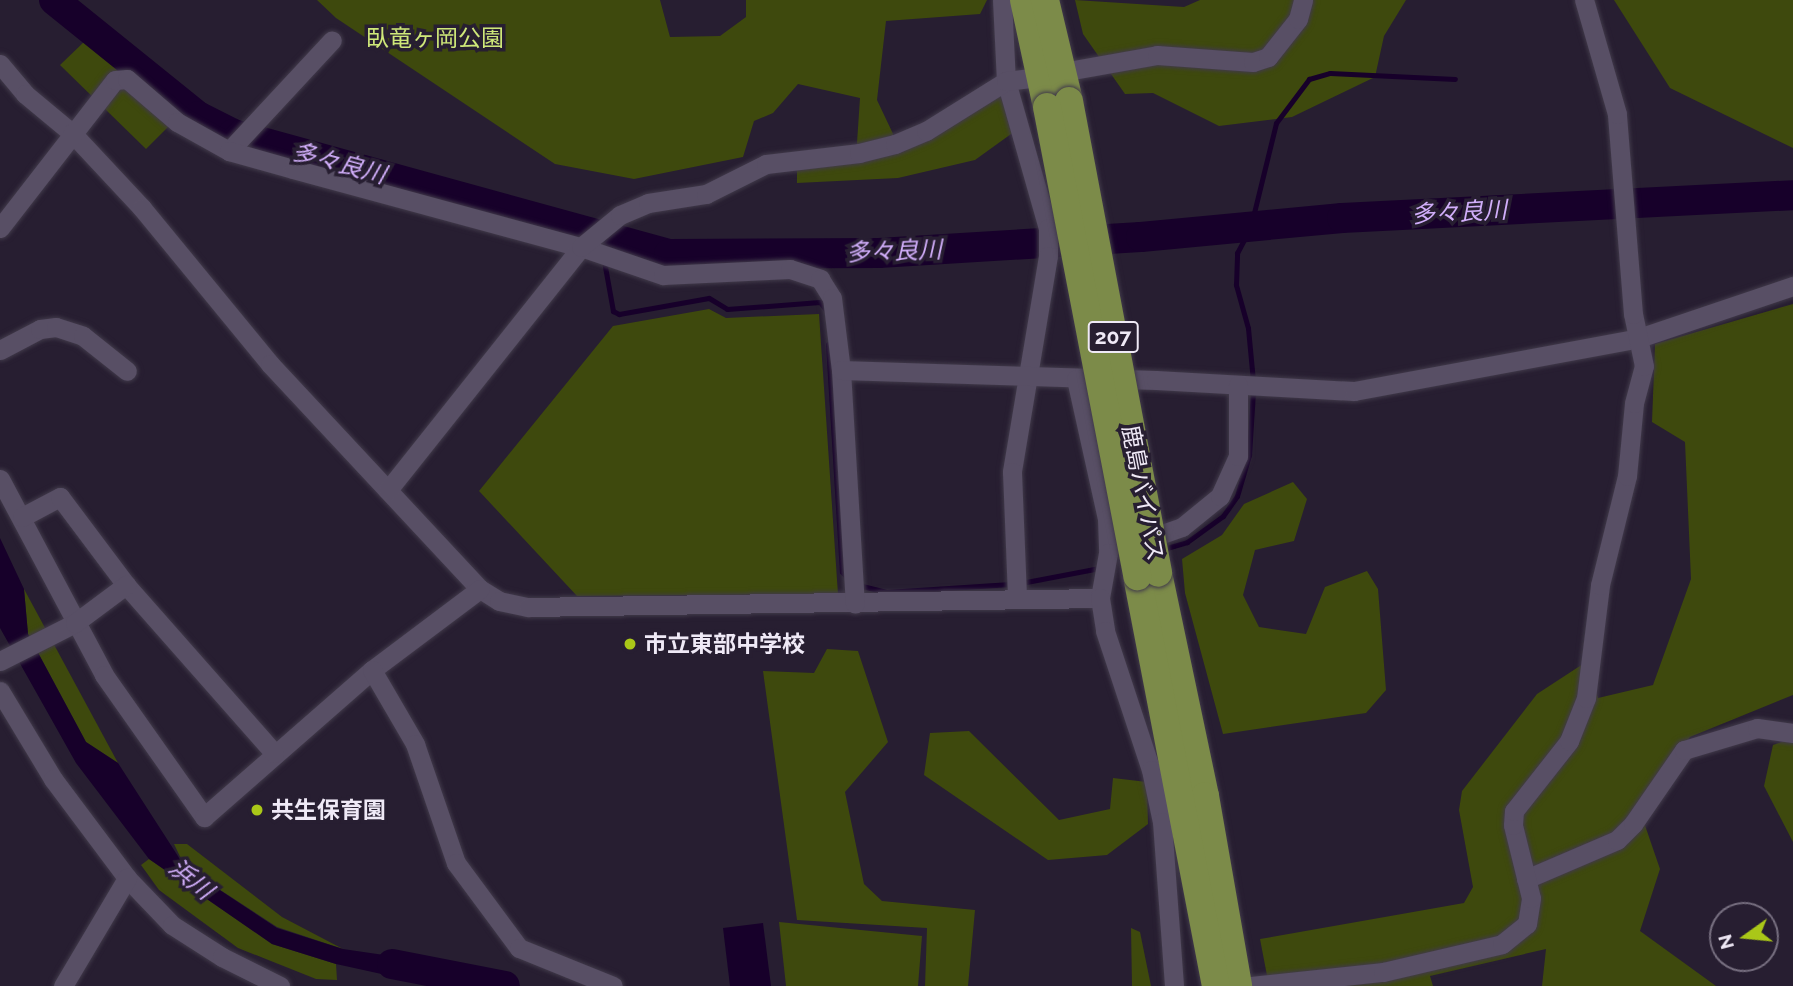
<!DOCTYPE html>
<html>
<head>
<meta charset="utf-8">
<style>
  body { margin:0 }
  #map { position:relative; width:1793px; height:986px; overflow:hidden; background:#271e31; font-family:Raleway,"Noto Sans JP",sans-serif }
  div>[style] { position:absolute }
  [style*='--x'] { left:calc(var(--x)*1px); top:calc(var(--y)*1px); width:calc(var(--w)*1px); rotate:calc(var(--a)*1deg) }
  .green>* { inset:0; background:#3e490d }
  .water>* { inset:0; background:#17002a }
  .stream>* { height:5px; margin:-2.5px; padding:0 2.5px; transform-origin:2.5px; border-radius:2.5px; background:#17002a }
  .river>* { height:30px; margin:-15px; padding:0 15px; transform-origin:15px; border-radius:15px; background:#17002a }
  .roads { filter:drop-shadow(0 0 2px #413a4a) drop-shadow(0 0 2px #413a4a) }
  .minor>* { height:19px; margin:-9.5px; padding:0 9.5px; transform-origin:9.5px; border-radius:9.5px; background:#584f65 }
  .highway>* { height:28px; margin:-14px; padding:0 14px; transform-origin:14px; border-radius:14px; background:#7c8b49 }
  .bridges { filter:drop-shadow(0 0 2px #413a4a) drop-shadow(0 0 2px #413a4a) }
  .highway-bridge>* { height:28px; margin:-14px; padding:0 14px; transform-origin:14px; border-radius:14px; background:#7c8b49 }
  .dots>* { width:19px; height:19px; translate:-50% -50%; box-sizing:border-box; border:4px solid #271e31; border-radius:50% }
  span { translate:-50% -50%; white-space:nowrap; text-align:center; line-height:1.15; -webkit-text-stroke:7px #271e31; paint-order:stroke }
  .shield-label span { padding:2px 5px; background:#271e31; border:2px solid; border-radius:5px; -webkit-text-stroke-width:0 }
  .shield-label { font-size:21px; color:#efe9f6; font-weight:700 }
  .park-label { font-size:23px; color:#cfe879 }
  .street-label { font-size:23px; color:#efe9f6 }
  .poi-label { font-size:23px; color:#efe9f6; font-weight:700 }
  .left { translate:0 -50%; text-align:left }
  .water-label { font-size:24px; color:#d1aefa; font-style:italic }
  .north { position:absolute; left:1709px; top:902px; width:70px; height:70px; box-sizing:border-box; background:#271e31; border:2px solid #776f80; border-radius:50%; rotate:255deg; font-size:19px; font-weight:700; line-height:28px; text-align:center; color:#efe9f6 }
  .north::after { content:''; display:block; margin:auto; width:24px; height:32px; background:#aac718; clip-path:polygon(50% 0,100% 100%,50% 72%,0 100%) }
</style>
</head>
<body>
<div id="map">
  <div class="green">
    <i style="clip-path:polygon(317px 0,660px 0,670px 37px,720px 36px,746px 17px,746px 0,987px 0,980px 14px,886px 21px,877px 100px,895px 138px,980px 93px,1019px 93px,1025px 124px,975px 160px,898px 178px,797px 183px,797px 165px,856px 158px,860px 98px,798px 84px,773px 113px,754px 121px,743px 157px,634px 179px,555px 164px,336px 18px)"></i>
    <i style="clip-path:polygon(1075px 0,1184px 7px,1200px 0,1406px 0,1384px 36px,1375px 77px,1292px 117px,1219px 126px,1153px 93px,1125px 94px,1083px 34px)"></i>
    <i style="clip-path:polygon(1614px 0,1793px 0,1793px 148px,1670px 88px)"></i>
    <i style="clip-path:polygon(86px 40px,178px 117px,146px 149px,60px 65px)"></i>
    <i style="clip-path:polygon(1793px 304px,1793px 695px,1690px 737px,1638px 805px,1660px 869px,1640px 931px,1716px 986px,1542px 986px,1546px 949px,1430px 976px,1433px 986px,1269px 986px,1260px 939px,1464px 903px,1473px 887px,1459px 810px,1462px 791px,1537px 694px,1586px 662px,1598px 698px,1653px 685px,1691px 579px,1685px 442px,1652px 422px,1655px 344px)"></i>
    <i style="clip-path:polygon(709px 309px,726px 318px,819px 314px,838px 594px,577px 596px,479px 491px,613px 326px)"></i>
    <i style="clip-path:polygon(1293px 482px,1307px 499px,1294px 541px,1255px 550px,1243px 595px,1259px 627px,1306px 634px,1325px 587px,1367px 571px,1378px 589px,1386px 690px,1366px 713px,1223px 734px,1185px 593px,1182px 559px,1222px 535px,1244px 504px)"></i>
    <i style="clip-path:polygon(24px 589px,118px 763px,86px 742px,28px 634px)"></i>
    <i style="clip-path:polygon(827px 649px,858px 651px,888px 742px,845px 792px,864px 884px,882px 901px,975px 910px,968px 986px,925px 986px,927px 928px,797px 920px,763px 671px,814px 673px)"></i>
    <i style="clip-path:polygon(969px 731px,1059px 820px,1110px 809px,1113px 778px,1147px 782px,1148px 824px,1107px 855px,1048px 860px,924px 775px,930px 733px)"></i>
    <i style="clip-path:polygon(1793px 738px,1793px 842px,1764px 786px,1773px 745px)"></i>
    <i style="clip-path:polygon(174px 844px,187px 844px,282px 917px,343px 949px,277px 927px,185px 867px)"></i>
    <i style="clip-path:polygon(149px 859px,272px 944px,336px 964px,337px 980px,316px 979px,238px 948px,159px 890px,141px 865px)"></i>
    <i style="clip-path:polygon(779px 922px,922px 936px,918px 986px,786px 986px)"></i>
    <i style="clip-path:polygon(1131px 928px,1140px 932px,1151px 986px,1132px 986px)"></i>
  </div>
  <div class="water">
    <i style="clip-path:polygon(0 538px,24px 589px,28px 634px,86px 742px,118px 763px,185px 867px,277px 928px,343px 949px,432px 962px,427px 984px,336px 964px,272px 944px,149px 859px,76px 763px,0 628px)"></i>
    <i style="clip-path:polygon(763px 923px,771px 986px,730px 986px,723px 928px)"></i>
  </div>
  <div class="stream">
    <i style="--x:604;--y:261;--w:51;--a:79.8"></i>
    <i style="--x:613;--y:311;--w:7;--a:27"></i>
    <i style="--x:619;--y:314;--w:91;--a:-10.1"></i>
    <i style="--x:709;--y:298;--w:21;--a:31"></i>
    <i style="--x:727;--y:309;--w:93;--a:-4.3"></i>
    <i style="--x:820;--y:302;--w:10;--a:53"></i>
    <i style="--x:828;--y:344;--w:228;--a:86.5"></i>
    <i style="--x:842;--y:572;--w:7;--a:45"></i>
    <i style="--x:1253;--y:381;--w:53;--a:-95.4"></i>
    <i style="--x:1248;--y:328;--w:45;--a:-105.6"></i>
    <i style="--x:1236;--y:285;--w:32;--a:-88"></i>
    <i style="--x:1237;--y:253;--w:27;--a:-62"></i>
    <i style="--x:1250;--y:229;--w:109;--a:-76.2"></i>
    <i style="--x:1276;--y:123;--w:55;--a:-53.1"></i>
    <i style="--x:1309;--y:79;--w:22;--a:-16"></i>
    <i style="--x:1330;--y:73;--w:125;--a:2.7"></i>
    <i style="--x:1163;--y:549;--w:25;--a:-16"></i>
    <i style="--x:1187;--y:542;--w:44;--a:-35.8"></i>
    <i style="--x:1223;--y:516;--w:24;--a:-55"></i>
    <i style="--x:1237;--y:496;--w:43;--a:-73.7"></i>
    <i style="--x:1249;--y:455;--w:64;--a:-86.4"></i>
    <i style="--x:1021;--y:583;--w:80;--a:-10.8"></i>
    <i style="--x:858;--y:585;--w:30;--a:14"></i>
    <i style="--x:887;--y:592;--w:124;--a:-3.7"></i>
  </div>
  <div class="river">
    <i style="--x:54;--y:0;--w:185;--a:38.9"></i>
    <i style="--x:198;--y:116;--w:39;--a:27"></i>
    <i style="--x:233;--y:134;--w:452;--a:15.4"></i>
    <i style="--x:669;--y:254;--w:210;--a:-0.3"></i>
    <i style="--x:879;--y:253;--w:262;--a:-3.5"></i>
    <i style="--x:1141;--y:237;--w:202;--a:-5.4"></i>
    <i style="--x:1342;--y:218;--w:452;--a:-2.9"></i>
    <i style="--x:392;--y:964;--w:115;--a:11"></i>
  </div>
  <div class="roads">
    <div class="minor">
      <i style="--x:1002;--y:0;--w:81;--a:87.2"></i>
      <i style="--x:1006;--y:81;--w:153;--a:74.1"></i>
      <i style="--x:1048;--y:228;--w:28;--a:90"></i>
      <i style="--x:1048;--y:256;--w:219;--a:99.5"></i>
      <i style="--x:1012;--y:472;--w:126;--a:87.7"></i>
      <i style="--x:0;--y:64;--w:39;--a:50"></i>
      <i style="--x:25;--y:94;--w:61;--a:39.7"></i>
      <i style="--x:72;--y:133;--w:103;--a:47"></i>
      <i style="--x:142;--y:208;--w:202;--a:50.6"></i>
      <i style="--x:270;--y:364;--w:308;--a:47"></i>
      <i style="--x:480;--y:589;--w:22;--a:32"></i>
      <i style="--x:499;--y:601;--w:30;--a:12"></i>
      <i style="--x:528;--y:607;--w:572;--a:-0.9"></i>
      <i style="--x:1062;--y:72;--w:97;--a:-10.1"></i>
      <i style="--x:1157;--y:55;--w:96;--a:4.2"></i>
      <i style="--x:1253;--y:62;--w:16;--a:-18"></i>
      <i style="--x:1268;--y:57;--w:48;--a:-51.7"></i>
      <i style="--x:1298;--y:19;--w:20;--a:-75"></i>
      <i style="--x:229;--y:151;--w:151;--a:-47.1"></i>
      <i style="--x:0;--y:228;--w:187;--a:-52.2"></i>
      <i style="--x:115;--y:80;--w:12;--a:-5"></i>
      <i style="--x:127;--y:79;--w:66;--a:40.7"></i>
      <i style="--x:177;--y:122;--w:60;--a:29.1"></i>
      <i style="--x:229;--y:151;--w:66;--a:15.7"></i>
      <i style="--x:293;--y:169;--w:298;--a:15.2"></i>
      <i style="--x:581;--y:247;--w:87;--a:18.9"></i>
      <i style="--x:663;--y:275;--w:127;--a:-2.7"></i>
      <i style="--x:790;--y:269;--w:32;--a:18"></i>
      <i style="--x:820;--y:279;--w:22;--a:58"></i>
      <i style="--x:832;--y:298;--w:73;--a:82.9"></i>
      <i style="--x:841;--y:370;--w:234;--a:86.6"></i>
      <i style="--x:0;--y:350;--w:45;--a:-27.7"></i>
      <i style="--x:40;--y:329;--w:16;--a:-7"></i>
      <i style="--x:56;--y:327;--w:28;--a:18"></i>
      <i style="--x:83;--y:336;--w:56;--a:38.5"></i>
      <i style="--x:841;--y:370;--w:315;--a:1.8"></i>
      <i style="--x:1156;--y:380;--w:198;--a:3.2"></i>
      <i style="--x:1354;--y:391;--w:290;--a:-10.5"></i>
      <i style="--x:1639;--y:338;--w:163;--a:-18.7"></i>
      <i style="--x:1076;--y:379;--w:143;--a:77.5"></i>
      <i style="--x:1107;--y:519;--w:34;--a:88"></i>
      <i style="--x:1108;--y:553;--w:46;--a:100.1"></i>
      <i style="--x:1100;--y:598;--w:33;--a:81"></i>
      <i style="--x:1105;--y:631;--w:146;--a:71.7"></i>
      <i style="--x:1151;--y:770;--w:53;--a:78.1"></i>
      <i style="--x:1162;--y:822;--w:164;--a:85.8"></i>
      <i style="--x:0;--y:479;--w:222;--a:62"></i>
      <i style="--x:104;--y:675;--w:174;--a:54.8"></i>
      <i style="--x:204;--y:817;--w:223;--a:-41.2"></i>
      <i style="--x:372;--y:670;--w:135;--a:-36.9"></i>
      <i style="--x:388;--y:490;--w:310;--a:-51.5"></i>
      <i style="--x:581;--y:247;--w:50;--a:-39.4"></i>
      <i style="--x:620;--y:215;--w:30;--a:-23"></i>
      <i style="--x:648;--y:203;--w:59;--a:-8.8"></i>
      <i style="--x:706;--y:194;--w:67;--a:-26.6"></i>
      <i style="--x:766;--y:164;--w:94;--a:-6.7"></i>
      <i style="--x:859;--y:153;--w:37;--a:-14"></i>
      <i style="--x:895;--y:144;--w:34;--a:-23"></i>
      <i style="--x:926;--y:131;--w:94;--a:-32"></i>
      <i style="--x:1006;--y:81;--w:35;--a:-7"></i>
      <i style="--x:22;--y:517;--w:43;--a:-27.8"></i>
      <i style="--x:60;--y:497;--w:110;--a:53.1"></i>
      <i style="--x:126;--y:585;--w:224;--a:48.6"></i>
      <i style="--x:1142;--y:541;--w:42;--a:-19.3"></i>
      <i style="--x:1182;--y:527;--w:49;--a:-39.2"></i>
      <i style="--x:1220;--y:496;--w:44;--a:-65.8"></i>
      <i style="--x:1238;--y:456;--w:71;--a:-90"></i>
      <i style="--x:0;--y:661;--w:84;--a:-26.9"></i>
      <i style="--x:75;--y:623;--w:64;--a:-36.7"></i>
      <i style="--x:372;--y:670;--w:86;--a:59.8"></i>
      <i style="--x:415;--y:744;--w:126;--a:71"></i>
      <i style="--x:456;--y:863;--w:106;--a:53.5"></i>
      <i style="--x:519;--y:948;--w:101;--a:22"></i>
      <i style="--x:0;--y:691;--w:103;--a:58.9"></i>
      <i style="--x:53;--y:779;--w:124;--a:53.2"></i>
      <i style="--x:127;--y:878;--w:65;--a:46.2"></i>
      <i style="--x:172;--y:925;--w:59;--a:32.6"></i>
      <i style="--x:222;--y:957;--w:65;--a:26.6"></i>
      <i style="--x:1526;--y:879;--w:99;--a:-23.2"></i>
      <i style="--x:1617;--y:840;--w:23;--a:-45"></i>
      <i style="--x:1633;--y:824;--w:90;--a:-55.4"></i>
      <i style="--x:1684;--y:750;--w:76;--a:-16.8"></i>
      <i style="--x:1757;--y:728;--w:36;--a:8"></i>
      <i style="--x:63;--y:986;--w:126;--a:-59.3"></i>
      <i style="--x:1251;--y:986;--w:133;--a:-6.1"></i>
      <i style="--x:1383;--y:972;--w:122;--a:-13.2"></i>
      <i style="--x:1502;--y:944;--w:32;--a:-39"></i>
      <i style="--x:1527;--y:924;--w:26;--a:-81"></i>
      <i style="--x:1531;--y:898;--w:75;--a:-103.9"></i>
      <i style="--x:1513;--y:825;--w:14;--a:-86"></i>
      <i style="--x:1514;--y:811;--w:89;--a:-51.8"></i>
      <i style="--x:1569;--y:741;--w:46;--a:-68.4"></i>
      <i style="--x:1586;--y:698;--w:114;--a:-82.9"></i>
      <i style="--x:1600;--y:585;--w:112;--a:-76.1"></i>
      <i style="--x:1627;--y:476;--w:73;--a:-84.5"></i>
      <i style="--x:1634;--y:403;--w:38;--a:-75"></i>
      <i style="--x:1644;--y:366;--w:53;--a:-101.9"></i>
      <i style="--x:1633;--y:314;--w:201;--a:-94.6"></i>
      <i style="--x:1617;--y:114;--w:119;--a:-106.1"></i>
    </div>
    <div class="highway">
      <i style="--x:1024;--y:0;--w:109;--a:77.9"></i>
      <i style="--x:1045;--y:0;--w:104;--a:76.6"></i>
      <i style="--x:1158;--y:573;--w:228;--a:78.1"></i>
      <i style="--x:1205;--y:796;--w:193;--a:80.1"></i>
      <i style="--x:1137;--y:576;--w:418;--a:79.1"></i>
    </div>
  </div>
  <div class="bridges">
    <div class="highway-bridge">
      <i style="--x:1069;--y:101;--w:480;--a:79.3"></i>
      <i style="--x:1047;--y:107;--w:478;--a:79.1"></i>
    </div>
  </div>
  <div class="dots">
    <i style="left:630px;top:644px;background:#aac718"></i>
    <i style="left:257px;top:810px;background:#aac718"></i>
  </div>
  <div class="shield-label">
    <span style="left:1113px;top:337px">207</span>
  </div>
  <div class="park-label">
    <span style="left:435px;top:38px">臥竜ヶ岡公園</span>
  </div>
  <div class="street-label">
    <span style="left:1143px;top:493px;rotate:79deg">鹿島バイパス</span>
  </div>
  <div class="poi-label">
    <span class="left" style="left:644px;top:644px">市立東部中学校</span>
    <span class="left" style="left:271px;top:810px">共生保育園</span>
  </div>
  <div class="water-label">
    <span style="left:339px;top:163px;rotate:15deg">多々良川</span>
    <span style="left:1459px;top:212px;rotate:-3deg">多々良川</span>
    <span style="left:894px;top:251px;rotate:-2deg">多々良川</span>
    <span style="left:191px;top:879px;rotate:39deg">浜川</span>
  </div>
  <div class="north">N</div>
</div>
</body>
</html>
